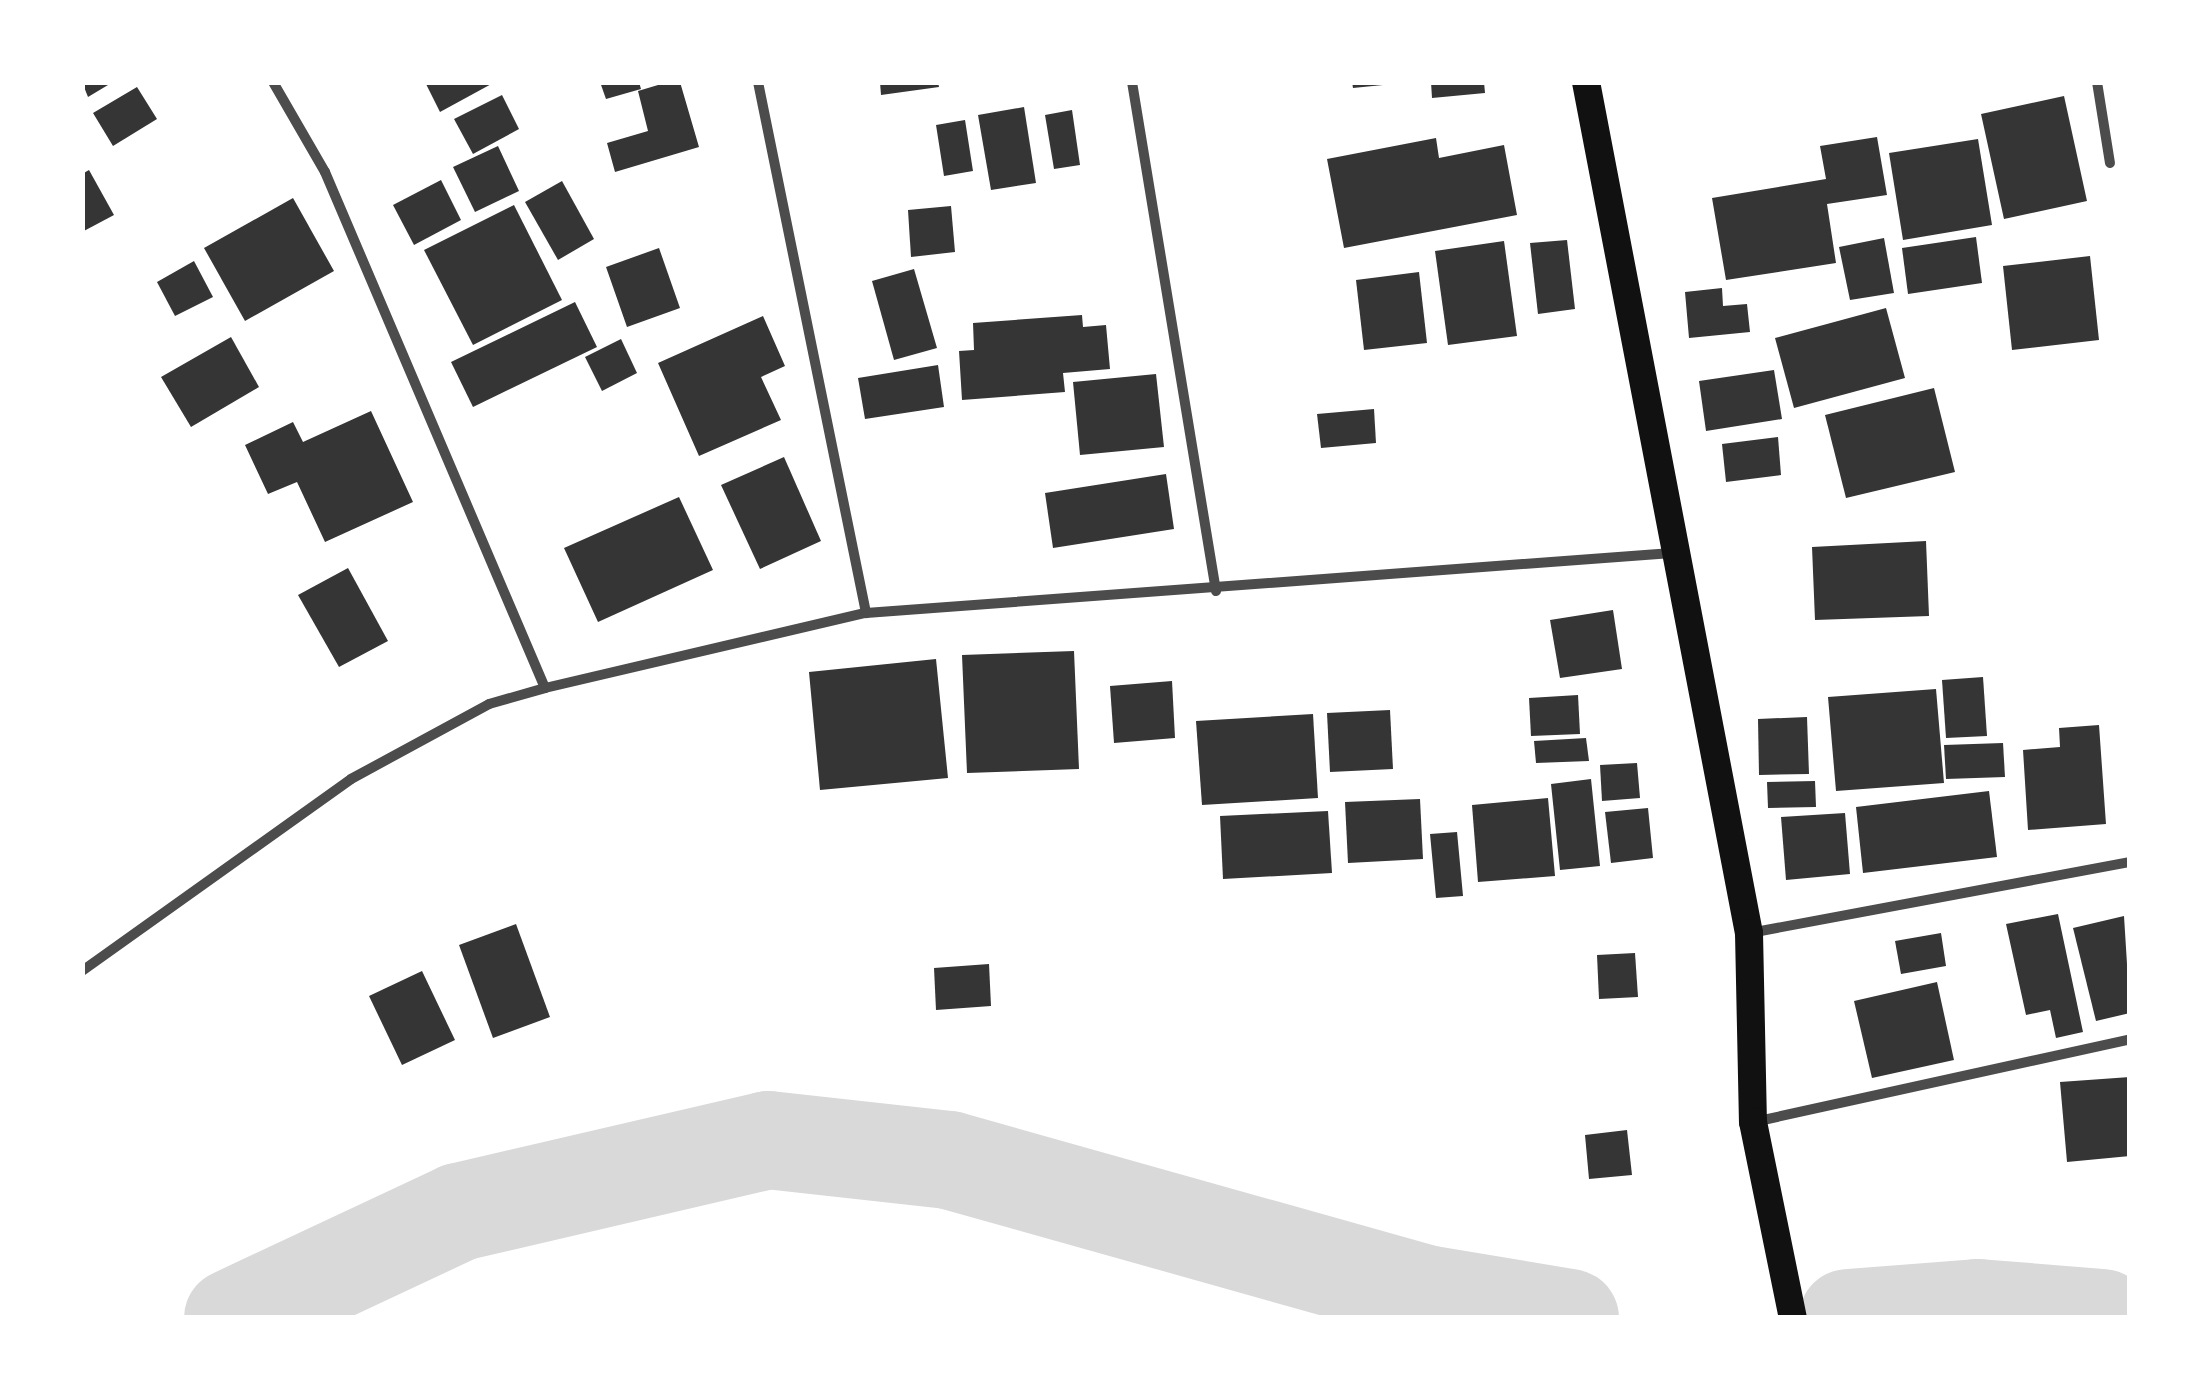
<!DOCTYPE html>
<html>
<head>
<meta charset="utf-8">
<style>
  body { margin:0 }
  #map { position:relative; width:2212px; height:1400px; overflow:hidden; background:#fff; font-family:"Golos Text",sans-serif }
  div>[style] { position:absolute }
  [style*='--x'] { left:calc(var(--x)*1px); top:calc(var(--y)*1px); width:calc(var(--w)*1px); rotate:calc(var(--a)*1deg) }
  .river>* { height:98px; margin:-49px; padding:0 49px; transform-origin:49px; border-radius:49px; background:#d9d9d9 }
  .building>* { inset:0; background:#353535 }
  .minor>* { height:10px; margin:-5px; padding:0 5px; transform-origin:5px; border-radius:5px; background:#4c4c4c }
  .trunk>* { height:28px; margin:-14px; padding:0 14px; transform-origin:14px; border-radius:14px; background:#111 }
  span { translate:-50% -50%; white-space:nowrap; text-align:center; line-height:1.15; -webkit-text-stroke:8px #fff; paint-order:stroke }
  .frame { position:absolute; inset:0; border:85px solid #fff; pointer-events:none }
</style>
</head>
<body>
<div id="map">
  <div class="river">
    <i style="--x:233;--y:1318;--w:250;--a:-25.1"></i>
    <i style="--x:459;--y:1212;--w:317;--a:-13.1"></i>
    <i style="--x:768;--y:1140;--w:182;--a:6.3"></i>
    <i style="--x:949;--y:1160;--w:495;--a:15.7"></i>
    <i style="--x:1426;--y:1294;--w:146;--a:9.5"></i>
    <i style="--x:1848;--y:1318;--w:130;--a:-4.4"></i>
    <i style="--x:1978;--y:1308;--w:125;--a:4.6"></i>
  </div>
  <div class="building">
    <i style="clip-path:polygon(82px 82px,113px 82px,88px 97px)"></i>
    <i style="clip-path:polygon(425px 82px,495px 82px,440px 112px)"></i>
    <i style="clip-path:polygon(600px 82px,639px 82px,641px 89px,606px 99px)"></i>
    <i style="clip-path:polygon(668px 82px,680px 82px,699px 147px,615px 172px,607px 143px,648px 131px,638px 91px)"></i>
    <i style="clip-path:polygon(880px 82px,938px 82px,939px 87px,881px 95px)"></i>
    <i style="clip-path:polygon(1352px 82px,1383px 82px,1383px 85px,1353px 88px)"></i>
    <i style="clip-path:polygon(1431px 82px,1484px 82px,1485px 93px,1432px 98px)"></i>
    <i style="clip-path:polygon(137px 87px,157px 119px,113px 146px,93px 113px)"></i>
    <i style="clip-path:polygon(502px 95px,519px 129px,473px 154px,454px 119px)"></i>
    <i style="clip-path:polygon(2064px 96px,2087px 201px,2004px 219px,1981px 114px)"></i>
    <i style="clip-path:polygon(1024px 107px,1036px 183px,991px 190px,978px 115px)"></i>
    <i style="clip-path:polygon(1072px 110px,1080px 165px,1054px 169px,1045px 115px)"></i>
    <i style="clip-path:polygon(965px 120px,973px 171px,944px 176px,936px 125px)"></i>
    <i style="clip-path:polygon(1877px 137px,1887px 195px,1827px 204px,1836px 263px,1726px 280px,1712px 198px,1826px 179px,1820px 146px)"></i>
    <i style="clip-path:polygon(1436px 138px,1439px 158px,1504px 145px,1517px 215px,1344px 248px,1327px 159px)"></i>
    <i style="clip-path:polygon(1978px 139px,1992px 225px,1903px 240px,1889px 153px)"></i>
    <i style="clip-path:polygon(498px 146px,519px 191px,475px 212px,453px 167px)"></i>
    <i style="clip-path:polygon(89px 170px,114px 215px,82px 232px,82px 174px)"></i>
    <i style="clip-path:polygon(441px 180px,461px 220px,414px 245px,393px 205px)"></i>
    <i style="clip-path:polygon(562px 181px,594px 239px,558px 260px,525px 202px)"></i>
    <i style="clip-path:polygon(293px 198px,334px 271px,245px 321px,204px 248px)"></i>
    <i style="clip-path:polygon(514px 205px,562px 300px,473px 345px,424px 250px)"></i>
    <i style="clip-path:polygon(951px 206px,955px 252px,911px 257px,908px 210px)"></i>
    <i style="clip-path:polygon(1976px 237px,1982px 283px,1908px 294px,1902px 248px)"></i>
    <i style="clip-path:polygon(1884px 238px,1894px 293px,1850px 300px,1839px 247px)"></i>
    <i style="clip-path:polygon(1567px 240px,1575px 309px,1538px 314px,1530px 243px)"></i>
    <i style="clip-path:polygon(1504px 241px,1517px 336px,1448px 345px,1435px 251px)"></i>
    <i style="clip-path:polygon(659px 248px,680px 308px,627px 327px,606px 267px)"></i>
    <i style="clip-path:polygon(2090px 256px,2099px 340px,2012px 350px,2003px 266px)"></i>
    <i style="clip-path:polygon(194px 261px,213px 297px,175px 316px,157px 282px)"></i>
    <i style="clip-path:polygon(914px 269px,937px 348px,894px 360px,872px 281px)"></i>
    <i style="clip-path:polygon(1419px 272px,1427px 343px,1364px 350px,1356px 280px)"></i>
    <i style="clip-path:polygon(1722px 288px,1723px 306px,1747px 304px,1750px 332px,1689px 338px,1685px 292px)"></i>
    <i style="clip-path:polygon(575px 302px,597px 347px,473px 407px,451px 362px)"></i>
    <i style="clip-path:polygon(1886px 308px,1905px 378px,1794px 408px,1775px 338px)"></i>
    <i style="clip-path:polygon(1082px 315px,1083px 327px,1106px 325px,1110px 369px,1063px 373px,1065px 392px,962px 400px,959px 351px,974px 350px,973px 323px)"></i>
    <i style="clip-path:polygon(763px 316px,785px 366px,761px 377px,781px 420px,699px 456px,658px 363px)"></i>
    <i style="clip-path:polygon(231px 337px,259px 387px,191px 427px,161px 377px)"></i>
    <i style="clip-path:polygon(621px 339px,637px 373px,602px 391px,585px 357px)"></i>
    <i style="clip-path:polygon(938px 365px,944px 407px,865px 419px,858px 378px)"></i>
    <i style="clip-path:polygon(1774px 370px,1782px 419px,1706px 431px,1699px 381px)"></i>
    <i style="clip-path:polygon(1156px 374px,1164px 447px,1080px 455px,1073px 382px)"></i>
    <i style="clip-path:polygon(1934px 388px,1955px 472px,1846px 498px,1825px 415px)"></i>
    <i style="clip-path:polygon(1374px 409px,1376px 443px,1321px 448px,1317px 414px)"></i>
    <i style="clip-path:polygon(371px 411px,413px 502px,325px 542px,297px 482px,268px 494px,245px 445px,293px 422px,303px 442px)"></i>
    <i style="clip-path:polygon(1778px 437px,1781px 475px,1726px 482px,1722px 444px)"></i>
    <i style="clip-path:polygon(784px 457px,821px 541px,760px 569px,721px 485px)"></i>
    <i style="clip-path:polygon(1166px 474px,1174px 529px,1053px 548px,1045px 493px)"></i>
    <i style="clip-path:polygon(679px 497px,713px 570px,598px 622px,564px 548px)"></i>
    <i style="clip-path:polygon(1926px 541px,1929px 616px,1815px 620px,1812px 547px)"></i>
    <i style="clip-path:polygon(348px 568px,388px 641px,339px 667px,298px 595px)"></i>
    <i style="clip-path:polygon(1613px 610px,1622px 669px,1560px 678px,1550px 620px)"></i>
    <i style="clip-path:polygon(1074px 651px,1079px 769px,967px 773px,962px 655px)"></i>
    <i style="clip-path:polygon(936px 659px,948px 778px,820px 790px,809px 672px)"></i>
    <i style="clip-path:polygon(1983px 677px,1987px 736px,1946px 738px,1942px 680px)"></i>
    <i style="clip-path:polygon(1172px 681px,1175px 738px,1114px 743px,1110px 686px)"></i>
    <i style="clip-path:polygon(1936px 689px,1944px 783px,1836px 791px,1828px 697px)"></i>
    <i style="clip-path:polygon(1578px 695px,1580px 734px,1531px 736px,1529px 698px)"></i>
    <i style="clip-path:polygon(1390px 710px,1393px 769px,1330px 772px,1327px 713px)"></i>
    <i style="clip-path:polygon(1313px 714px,1318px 798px,1202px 805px,1196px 721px)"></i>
    <i style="clip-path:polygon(1807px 717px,1809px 774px,1759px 775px,1758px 719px)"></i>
    <i style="clip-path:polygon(2099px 725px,2106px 824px,2028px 830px,2023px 750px,2060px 747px,2059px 728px)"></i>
    <i style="clip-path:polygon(1586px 738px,1589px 761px,1536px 763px,1534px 741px)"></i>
    <i style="clip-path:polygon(2003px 743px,2005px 777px,1946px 779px,1944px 745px)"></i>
    <i style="clip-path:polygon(1637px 763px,1640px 798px,1602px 801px,1600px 765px)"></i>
    <i style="clip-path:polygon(1591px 779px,1600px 866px,1560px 870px,1551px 784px)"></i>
    <i style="clip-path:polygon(1815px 781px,1816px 807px,1768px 808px,1767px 782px)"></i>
    <i style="clip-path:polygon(1989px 791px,1997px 857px,1863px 873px,1856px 807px)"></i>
    <i style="clip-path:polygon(1548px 798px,1555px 876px,1478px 882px,1472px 805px)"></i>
    <i style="clip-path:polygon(1420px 799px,1423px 859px,1348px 863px,1345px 802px)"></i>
    <i style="clip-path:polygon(1648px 808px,1653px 858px,1611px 863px,1605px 812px)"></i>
    <i style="clip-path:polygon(1328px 811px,1332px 873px,1223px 879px,1220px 816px)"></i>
    <i style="clip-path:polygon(1845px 813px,1850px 874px,1786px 880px,1781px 817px)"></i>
    <i style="clip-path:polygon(1457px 832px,1463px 896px,1436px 898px,1430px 834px)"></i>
    <i style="clip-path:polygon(2058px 914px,2083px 1032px,2056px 1038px,2050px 1010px,2026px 1015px,2006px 924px)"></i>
    <i style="clip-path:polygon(2124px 916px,2130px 1013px,2096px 1021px,2073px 928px)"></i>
    <i style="clip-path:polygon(516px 924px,550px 1017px,493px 1038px,459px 945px)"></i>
    <i style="clip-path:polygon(1941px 933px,1946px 966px,1901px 974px,1895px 941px)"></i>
    <i style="clip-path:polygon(1635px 953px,1638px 997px,1599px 999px,1597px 955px)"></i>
    <i style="clip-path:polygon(989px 964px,991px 1006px,936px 1010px,934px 968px)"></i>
    <i style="clip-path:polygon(422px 971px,455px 1040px,402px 1065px,369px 996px)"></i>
    <i style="clip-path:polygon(1937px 982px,1954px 1060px,1872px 1078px,1854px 1001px)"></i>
    <i style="clip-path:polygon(2130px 1077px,2130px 1156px,2067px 1162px,2060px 1082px)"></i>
    <i style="clip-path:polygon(1627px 1130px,1632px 1175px,1589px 1179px,1585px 1135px)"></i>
  </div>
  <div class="minor">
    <i style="--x:273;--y:82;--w:104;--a:60"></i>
    <i style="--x:325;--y:172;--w:561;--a:66.91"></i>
    <i style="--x:758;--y:82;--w:542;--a:78.5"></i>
    <i style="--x:1132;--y:82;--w:516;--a:80.63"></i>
    <i style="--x:2097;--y:82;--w:82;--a:80.9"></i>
    <i style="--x:1750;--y:933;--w:387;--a:-10.6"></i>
    <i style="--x:82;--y:971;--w:330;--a:-35.5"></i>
    <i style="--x:351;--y:779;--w:157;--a:-28.5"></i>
    <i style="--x:489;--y:704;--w:58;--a:-15.9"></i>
    <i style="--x:545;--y:688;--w:330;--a:-13.2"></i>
    <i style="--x:866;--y:613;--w:808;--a:-4.26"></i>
    <i style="--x:1754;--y:1122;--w:385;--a:-12.4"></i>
  </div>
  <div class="trunk">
    <i style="--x:1586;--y:82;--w:866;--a:79.16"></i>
    <i style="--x:1749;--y:933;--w:189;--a:88.8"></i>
    <i style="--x:1753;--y:1122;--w:200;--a:78.5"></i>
  </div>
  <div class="frame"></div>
</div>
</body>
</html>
